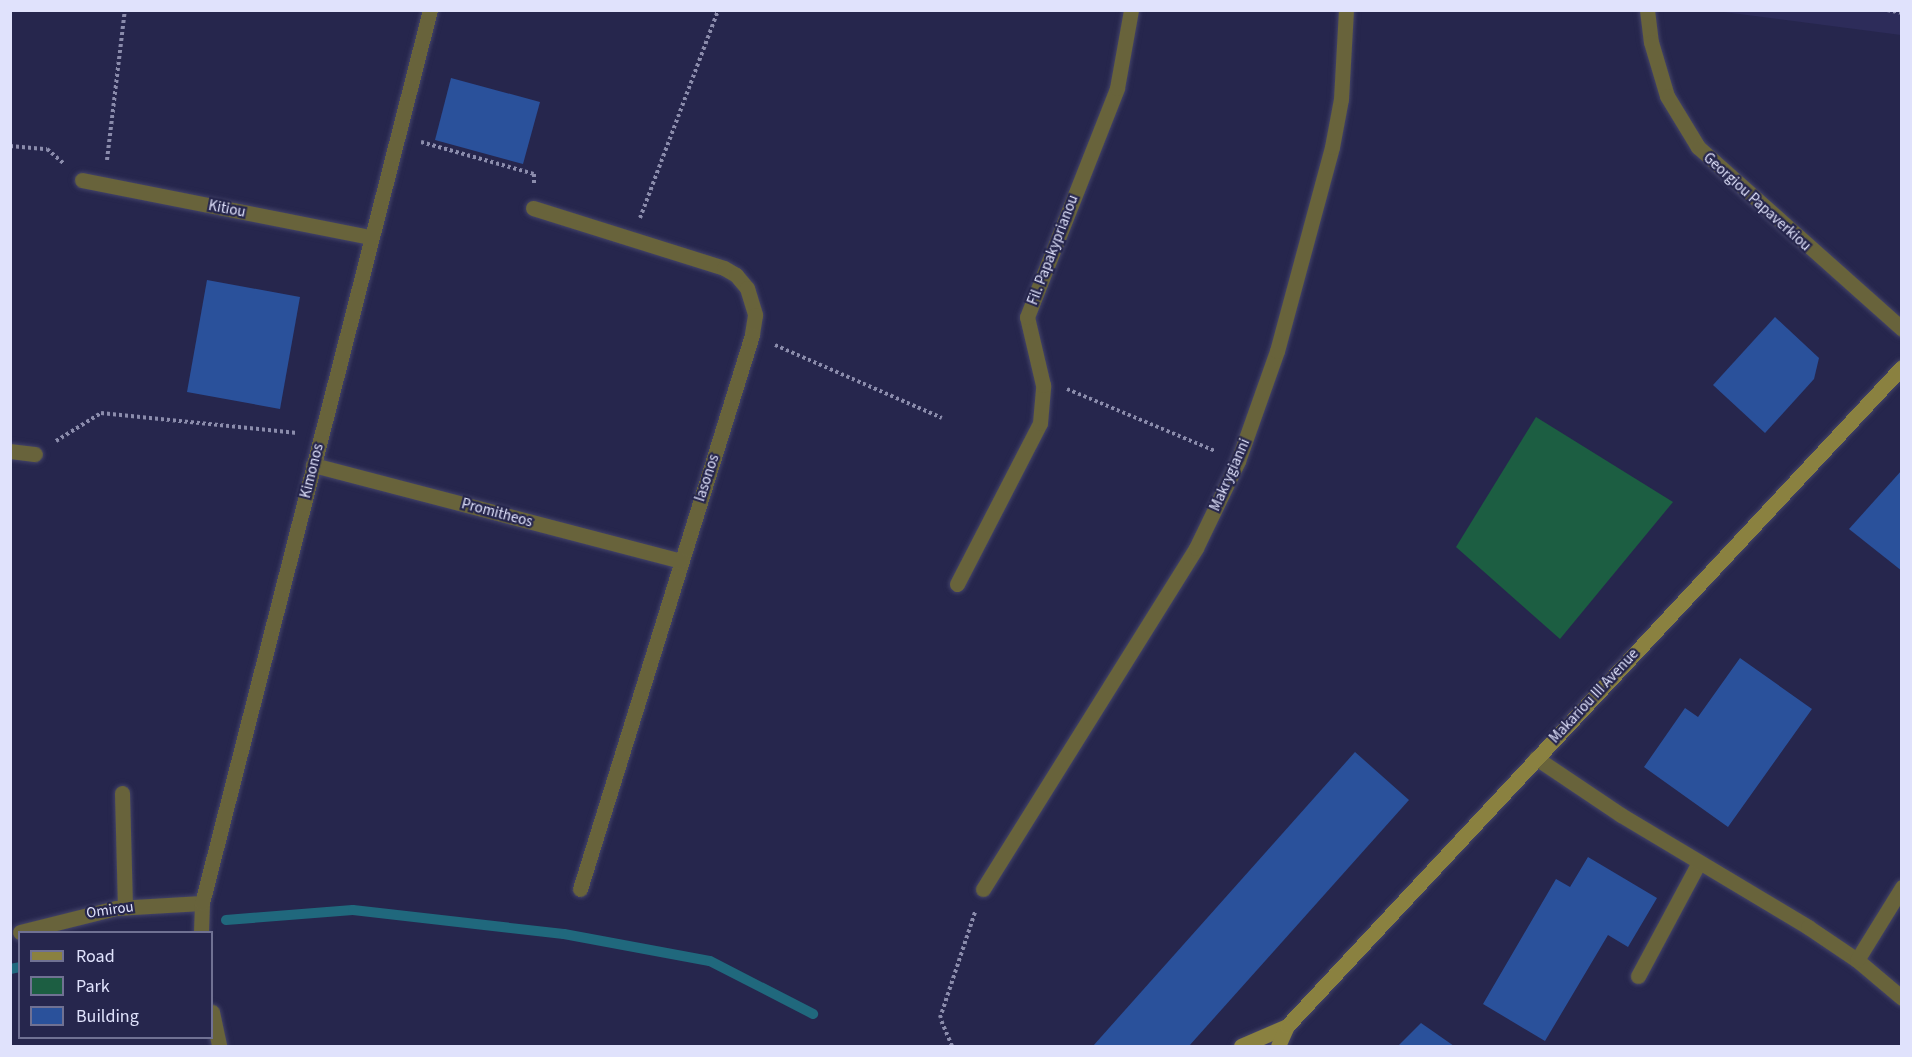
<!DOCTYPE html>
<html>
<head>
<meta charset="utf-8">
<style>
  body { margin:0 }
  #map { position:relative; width:1912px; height:1057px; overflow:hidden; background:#26264d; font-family:"Source Sans 3",sans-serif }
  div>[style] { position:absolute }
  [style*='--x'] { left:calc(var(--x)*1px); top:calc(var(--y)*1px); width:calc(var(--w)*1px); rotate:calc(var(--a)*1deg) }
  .built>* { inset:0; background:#2d2c5a }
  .green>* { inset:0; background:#1c5e42 }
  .stream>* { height:10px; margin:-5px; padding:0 5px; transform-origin:5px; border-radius:5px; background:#20687d }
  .building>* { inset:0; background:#2a519b }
  .path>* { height:4px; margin-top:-2px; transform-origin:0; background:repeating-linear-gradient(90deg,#8b8cac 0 3px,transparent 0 6px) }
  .roads { filter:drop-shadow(0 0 2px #444469) drop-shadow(0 0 2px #444469) }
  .lane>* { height:15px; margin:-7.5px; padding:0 7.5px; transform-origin:7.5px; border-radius:7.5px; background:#68633b }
  .street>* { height:15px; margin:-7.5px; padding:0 7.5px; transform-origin:7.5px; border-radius:7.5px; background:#68633b }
  .secondary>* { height:15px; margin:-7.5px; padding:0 7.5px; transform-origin:7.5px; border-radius:7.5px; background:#8a8140 }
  span { translate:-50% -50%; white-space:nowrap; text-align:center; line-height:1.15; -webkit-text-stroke:4.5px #26264d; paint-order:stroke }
  .street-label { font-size:15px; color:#e0e2fc }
  .frame { position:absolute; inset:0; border:12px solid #e0e2fc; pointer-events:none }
  .legend { position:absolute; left:18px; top:931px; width:195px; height:108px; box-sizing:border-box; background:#26264d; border:2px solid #707193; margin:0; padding:8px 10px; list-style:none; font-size:18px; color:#e0e2fc }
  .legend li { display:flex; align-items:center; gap:12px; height:30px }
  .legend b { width:30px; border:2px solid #707193 }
</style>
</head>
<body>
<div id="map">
  <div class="built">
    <i style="clip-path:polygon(1716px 11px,1901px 11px,1901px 35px)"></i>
  </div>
  <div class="green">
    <i style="clip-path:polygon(1536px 417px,1673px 502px,1560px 639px,1456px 547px)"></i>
  </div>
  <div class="stream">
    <i style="--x:226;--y:920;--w:127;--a:-4.5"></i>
    <i style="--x:353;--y:910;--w:212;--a:6.5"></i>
    <i style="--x:564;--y:934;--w:148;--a:10.5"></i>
    <i style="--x:710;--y:961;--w:116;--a:27.2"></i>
    <i style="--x:10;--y:969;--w:10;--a:-11"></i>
  </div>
  <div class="building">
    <i style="clip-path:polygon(451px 78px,540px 102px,523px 164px,435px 140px)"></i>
    <i style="clip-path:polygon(207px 280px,300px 297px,280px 409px,187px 392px)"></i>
    <i style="clip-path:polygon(1775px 317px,1819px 358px,1814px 379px,1765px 433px,1713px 385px)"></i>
    <i style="clip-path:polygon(1902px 470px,1902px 571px,1849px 529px)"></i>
    <i style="clip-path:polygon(1740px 658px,1812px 709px,1728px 827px,1644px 767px,1685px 708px,1698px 717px)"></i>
    <i style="clip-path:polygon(1355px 752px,1409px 800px,1189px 1046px,1093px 1046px)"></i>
    <i style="clip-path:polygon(1588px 857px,1657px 898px,1628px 947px,1608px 935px,1545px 1041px,1483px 1004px,1556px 879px,1570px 887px)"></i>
    <i style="clip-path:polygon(1421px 1023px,1454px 1046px,1398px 1046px)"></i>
  </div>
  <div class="path">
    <i style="--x:1887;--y:10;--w:15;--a:11"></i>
    <i style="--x:421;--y:142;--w:117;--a:15.8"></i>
    <i style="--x:534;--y:174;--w:10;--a:90"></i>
    <i style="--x:10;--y:146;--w:37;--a:5"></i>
    <i style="--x:47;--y:149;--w:23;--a:41"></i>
    <i style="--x:107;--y:160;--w:151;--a:-83.2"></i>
    <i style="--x:640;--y:218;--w:222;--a:-69.4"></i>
    <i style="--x:775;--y:345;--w:182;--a:23.6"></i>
    <i style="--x:1067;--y:389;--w:160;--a:22.7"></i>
    <i style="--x:56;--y:441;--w:53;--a:-31.9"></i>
    <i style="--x:101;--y:413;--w:197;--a:5.8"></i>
    <i style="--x:952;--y:1046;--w:30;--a:-113"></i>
    <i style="--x:940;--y:1018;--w:112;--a:-71.7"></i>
  </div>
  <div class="roads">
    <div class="lane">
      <i style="--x:122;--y:793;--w:114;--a:88.5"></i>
      <i style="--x:1638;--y:976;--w:129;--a:-61.8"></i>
    </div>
    <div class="street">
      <i style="--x:1647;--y:10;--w:32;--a:83"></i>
      <i style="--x:1651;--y:42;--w:56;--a:73.5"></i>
      <i style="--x:1667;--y:96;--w:60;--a:58.7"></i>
      <i style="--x:1698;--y:147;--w:273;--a:41.7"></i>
      <i style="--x:82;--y:180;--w:295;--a:11.2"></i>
      <i style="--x:533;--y:208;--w:200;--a:17.4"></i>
      <i style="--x:724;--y:268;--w:14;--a:30"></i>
      <i style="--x:736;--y:275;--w:17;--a:50"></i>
      <i style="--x:747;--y:288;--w:28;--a:73"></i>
      <i style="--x:755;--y:315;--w:20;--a:99"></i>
      <i style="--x:752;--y:335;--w:580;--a:107.25"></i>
      <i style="--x:10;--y:451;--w:25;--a:7"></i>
      <i style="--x:313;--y:465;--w:380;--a:14.6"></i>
      <i style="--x:957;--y:584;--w:181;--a:-62.7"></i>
      <i style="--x:1040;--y:423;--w:38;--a:-85"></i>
      <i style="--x:1043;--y:385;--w:70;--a:-103.2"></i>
      <i style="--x:1027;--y:317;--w:246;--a:-68.5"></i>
      <i style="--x:1117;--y:88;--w:79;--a:-79.8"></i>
      <i style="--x:1536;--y:758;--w:102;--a:33.8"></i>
      <i style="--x:1621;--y:815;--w:218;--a:30.9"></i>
      <i style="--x:1808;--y:927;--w:59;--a:34"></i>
      <i style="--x:1857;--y:960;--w:59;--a:40.2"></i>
      <i style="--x:983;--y:889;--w:402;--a:-58"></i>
      <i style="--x:1196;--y:548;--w:97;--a:-64.2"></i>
      <i style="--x:1238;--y:461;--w:117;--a:-70.5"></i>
      <i style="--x:1277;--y:351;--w:211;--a:-74.9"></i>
      <i style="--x:1332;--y:147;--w:49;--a:-79.4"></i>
      <i style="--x:1341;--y:99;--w:89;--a:-86.8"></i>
      <i style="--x:20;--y:932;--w:99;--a:-14"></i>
      <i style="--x:116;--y:908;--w:86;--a:-3.3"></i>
      <i style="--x:201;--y:932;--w:29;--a:-88"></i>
      <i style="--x:202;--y:903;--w:922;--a:-75.68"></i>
      <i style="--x:1857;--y:960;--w:86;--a:-58.3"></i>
      <i style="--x:212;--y:1012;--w:35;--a:78"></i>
    </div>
    <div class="secondary">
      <i style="--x:1241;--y:1046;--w:50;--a:-23.5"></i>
      <i style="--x:1278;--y:1046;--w:22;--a:-66"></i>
      <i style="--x:1287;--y:1026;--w:901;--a:-46.98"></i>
    </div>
  </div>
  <div class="street-label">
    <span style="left:1757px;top:202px;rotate:42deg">Georgiou Papaverkiou</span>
    <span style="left:227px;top:209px;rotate:11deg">Kitiou</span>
    <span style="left:1053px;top:250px;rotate:-69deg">Fil. Papakyprianou</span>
    <span style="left:312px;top:471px;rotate:-76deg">Kimonos</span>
    <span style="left:1230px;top:475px;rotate:-66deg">Makrygianni</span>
    <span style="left:707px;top:478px;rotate:-72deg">Iasonos</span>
    <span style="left:497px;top:513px;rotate:15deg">Promitheos</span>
    <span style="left:1594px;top:696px;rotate:-47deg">Makariou III Avenue</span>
    <span style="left:110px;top:910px;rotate:-8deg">Omirou</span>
  </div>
  <div class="frame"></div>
  <ul class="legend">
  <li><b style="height:8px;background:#8a8140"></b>Road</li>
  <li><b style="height:16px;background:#1c5e42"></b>Park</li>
  <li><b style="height:16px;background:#2a519b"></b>Building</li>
  </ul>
</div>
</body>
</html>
